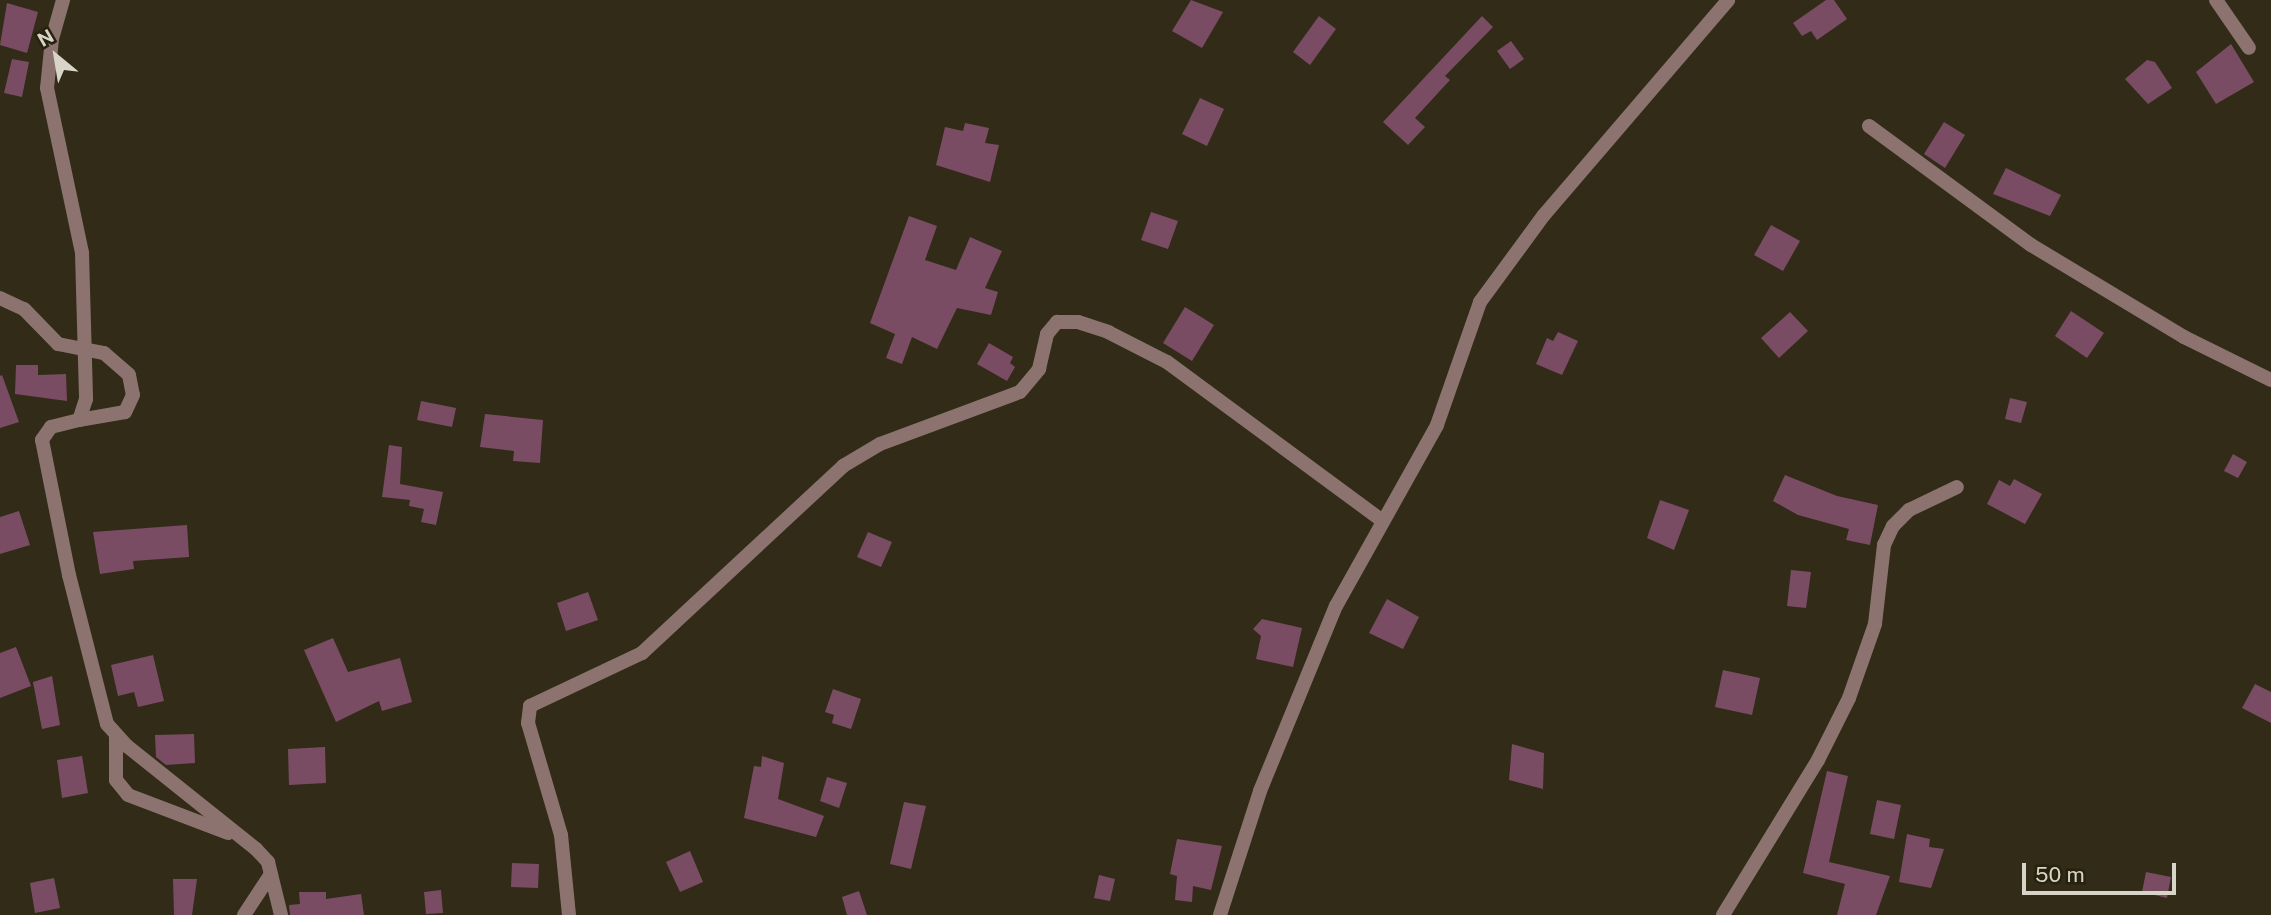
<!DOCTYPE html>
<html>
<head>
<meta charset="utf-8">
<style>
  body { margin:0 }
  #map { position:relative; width:2271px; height:915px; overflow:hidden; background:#312b18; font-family:"Public Sans",sans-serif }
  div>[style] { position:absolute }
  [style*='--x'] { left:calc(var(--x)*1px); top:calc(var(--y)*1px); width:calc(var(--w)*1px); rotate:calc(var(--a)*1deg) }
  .building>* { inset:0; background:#7a4c64 }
  .street>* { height:14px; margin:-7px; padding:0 7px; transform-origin:7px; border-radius:7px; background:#8c7370 }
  span { translate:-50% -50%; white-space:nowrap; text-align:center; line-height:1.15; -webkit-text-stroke:7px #27220e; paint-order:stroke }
  .north { position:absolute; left:21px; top:21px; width:70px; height:70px; -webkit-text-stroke:5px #27220e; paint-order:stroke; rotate:330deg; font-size:19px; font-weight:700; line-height:28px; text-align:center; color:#d8d5c8 }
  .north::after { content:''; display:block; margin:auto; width:24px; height:32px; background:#d8d5c8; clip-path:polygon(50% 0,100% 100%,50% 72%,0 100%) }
  .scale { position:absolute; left:2022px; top:863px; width:154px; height:32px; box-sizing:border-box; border:4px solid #d8d5c8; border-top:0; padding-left:9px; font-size:21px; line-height:24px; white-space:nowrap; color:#d8d5c8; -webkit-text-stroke:5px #27220e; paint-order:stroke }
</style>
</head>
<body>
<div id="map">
  <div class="building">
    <i style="clip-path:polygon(1191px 0,1223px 12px,1202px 48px,1172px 31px)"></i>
    <i style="clip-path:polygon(1826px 0,1834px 0,1847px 19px,1817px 40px,1811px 31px,1802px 36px,1793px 23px)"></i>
    <i style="clip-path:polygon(7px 3px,38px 12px,27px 53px,0 45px)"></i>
    <i style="clip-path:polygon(1319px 16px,1336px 29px,1310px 65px,1293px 52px)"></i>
    <i style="clip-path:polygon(1482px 16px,1493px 27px,1445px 76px,1450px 80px,1415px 118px,1425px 127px,1408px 145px,1383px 122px)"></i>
    <i style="clip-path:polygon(1511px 41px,1524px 59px,1510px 69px,1497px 51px)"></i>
    <i style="clip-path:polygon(2231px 44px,2254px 82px,2216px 104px,2196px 72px)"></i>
    <i style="clip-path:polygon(12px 59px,29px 62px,22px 97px,4px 93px)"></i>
    <i style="clip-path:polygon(2147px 60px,2155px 62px,2172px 88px,2148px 104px,2125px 79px)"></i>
    <i style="clip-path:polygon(1200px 98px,1224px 109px,1207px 146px,1182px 134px)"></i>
    <i style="clip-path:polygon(1944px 122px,1965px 135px,1945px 168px,1924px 154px)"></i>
    <i style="clip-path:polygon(965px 123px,989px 128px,985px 143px,999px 145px,990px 182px,936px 165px,945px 127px,963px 131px)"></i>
    <i style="clip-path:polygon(2006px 168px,2061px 195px,2050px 216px,1993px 194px)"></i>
    <i style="clip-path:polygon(1151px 212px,1178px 221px,1168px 249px,1141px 240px)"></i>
    <i style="clip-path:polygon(909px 216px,937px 226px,925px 260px,956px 270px,970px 237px,1002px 251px,985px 288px,998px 292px,991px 315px,957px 308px,937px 349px,912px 337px,902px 364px,886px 358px,895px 334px,870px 323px)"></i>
    <i style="clip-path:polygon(1771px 225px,1800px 241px,1783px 271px,1754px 255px)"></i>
    <i style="clip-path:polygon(1185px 307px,1214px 325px,1192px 361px,1163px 343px)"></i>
    <i style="clip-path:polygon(2071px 311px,2104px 333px,2087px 358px,2055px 336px)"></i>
    <i style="clip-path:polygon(1790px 312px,1808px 331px,1779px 358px,1761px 338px)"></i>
    <i style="clip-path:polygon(1558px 332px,1578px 341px,1562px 375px,1536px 364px,1547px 338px,1553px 341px)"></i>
    <i style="clip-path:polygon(989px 343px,1013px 357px,1010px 363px,1015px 367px,1007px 381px,977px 364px)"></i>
    <i style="clip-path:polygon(16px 365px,38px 365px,38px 375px,66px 374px,67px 401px,15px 394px)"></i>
    <i style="clip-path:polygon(2px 375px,19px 422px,0 428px,0 376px)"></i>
    <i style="clip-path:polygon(2010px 398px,2027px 402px,2021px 423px,2005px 419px)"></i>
    <i style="clip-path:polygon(421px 401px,456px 408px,452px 427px,417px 420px)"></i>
    <i style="clip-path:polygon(485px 414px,543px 420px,540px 463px,513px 461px,514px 451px,480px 447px)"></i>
    <i style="clip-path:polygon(389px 445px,402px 447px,400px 484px,443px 492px,436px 525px,421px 522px,424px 509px,409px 506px,410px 500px,382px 497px)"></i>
    <i style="clip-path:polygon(2233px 454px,2247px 462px,2238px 478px,2224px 471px)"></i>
    <i style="clip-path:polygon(1785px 475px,1837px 496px,1878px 505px,1870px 545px,1846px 540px,1849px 529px,1798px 515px,1773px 501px)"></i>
    <i style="clip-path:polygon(2014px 479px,2042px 494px,2025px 524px,1987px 504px,1999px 480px,2010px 486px)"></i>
    <i style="clip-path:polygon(1660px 500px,1689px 510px,1674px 550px,1647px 538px)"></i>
    <i style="clip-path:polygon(19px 511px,30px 545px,0 554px,0 517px)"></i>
    <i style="clip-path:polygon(187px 525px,189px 557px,133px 561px,134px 569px,100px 574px,93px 532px)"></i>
    <i style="clip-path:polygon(868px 532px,892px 542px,881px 567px,857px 557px)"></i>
    <i style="clip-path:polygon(1791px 570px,1811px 572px,1806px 608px,1787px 606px)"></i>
    <i style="clip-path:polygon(588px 592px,598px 620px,566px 631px,557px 603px)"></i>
    <i style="clip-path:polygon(1387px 599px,1419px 617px,1403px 649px,1369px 633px)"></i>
    <i style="clip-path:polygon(1262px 619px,1302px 628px,1293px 667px,1256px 659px,1261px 636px,1253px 629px)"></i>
    <i style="clip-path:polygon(333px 638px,348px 672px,400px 658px,412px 702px,382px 711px,379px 701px,336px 722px,304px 650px)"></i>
    <i style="clip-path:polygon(16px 647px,31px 686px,0 698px,0 653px)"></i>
    <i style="clip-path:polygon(153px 655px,164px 701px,138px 707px,134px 692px,118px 696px,111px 665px)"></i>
    <i style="clip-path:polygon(1723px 670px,1760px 678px,1752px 715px,1715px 707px)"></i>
    <i style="clip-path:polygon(52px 676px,60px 725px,42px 729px,33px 682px)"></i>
    <i style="clip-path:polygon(2255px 684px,2271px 692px,2271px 723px,2242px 708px)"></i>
    <i style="clip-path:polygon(833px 689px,861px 699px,851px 729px,832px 723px,834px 715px,825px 712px)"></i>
    <i style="clip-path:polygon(194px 734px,195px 763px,166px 765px,156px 757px,155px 735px)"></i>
    <i style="clip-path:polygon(1512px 744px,1544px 753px,1543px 789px,1509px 780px)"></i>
    <i style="clip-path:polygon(325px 747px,326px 783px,289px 785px,288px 749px)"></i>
    <i style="clip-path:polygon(82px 756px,88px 793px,62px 798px,57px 760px)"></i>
    <i style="clip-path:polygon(762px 756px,784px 763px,778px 799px,824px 816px,816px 837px,744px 818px,754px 766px,761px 767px)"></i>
    <i style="clip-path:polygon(1827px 771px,1848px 776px,1829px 862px,1890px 876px,1876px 915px,1837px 915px,1845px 884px,1803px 873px)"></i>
    <i style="clip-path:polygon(827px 777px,847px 783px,839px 808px,820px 801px)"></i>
    <i style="clip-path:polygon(1877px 800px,1901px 805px,1894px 839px,1870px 834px)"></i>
    <i style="clip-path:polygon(904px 802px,926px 806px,911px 869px,890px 864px)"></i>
    <i style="clip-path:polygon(1907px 834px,1930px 839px,1929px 847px,1944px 849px,1931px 888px,1899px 882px)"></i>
    <i style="clip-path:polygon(1177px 839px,1222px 846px,1211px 890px,1193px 886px,1192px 902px,1175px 900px,1177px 876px,1170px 874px)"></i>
    <i style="clip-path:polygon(690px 851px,703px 882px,680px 892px,666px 862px)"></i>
    <i style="clip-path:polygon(512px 863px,539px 864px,538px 888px,511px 887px)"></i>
    <i style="clip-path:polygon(2146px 872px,2171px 877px,2167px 898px,2142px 892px)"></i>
    <i style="clip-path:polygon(1099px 875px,1115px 879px,1110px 901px,1094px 898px)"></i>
    <i style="clip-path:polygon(54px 878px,60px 908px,35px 913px,30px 883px)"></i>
    <i style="clip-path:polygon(173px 879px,197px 879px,192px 915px,174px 915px)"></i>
    <i style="clip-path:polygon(441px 890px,443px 913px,426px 914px,424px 892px)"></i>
    <i style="clip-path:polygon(859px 891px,867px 915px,847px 915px,842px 897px)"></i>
    <i style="clip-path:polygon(299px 892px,326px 892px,326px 899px,361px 894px,364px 915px,290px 915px,289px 905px,300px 904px)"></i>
  </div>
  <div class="street">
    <i style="--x:63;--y:0;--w:41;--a:105.8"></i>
    <i style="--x:52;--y:39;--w:49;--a:95.8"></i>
    <i style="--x:47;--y:88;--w:169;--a:78"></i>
    <i style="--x:82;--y:253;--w:146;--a:88.4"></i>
    <i style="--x:86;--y:399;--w:22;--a:108"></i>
    <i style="--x:79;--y:420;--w:29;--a:166"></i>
    <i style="--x:51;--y:427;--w:16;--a:125"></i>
    <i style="--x:42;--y:440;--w:138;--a:78.7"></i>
    <i style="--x:69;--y:575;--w:154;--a:75.7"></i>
    <i style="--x:107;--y:724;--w:30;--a:48"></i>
    <i style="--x:127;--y:746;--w:165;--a:38.6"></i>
    <i style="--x:256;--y:849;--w:18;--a:47"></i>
    <i style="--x:268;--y:862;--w:55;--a:76.2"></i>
    <i style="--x:2216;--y:0;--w:58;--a:55.5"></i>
    <i style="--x:1869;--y:126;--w:201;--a:36.3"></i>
    <i style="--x:2031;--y:245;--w:179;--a:31"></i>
    <i style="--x:2184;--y:337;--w:97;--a:26.3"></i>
    <i style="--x:0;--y:298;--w:26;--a:25"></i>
    <i style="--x:24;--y:309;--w:49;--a:45.8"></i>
    <i style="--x:58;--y:344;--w:47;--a:11.1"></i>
    <i style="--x:104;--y:353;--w:33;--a:41"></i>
    <i style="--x:129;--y:375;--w:20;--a:79"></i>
    <i style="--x:133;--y:395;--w:19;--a:115"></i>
    <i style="--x:125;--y:412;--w:47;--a:170.1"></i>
    <i style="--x:116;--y:736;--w:44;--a:90"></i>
    <i style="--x:116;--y:780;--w:19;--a:51"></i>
    <i style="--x:128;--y:795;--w:107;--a:20.8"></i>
    <i style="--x:244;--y:915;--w:49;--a:-56.6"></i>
    <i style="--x:569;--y:915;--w:80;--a:-95.7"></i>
    <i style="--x:561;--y:835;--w:117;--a:-106.4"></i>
    <i style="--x:528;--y:723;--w:17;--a:-83"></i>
    <i style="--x:530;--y:706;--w:124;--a:-25.3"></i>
    <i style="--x:642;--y:653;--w:275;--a:-42.9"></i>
    <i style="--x:843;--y:466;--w:43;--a:-30.7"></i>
    <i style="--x:880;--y:444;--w:149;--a:-20.4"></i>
    <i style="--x:1020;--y:392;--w:30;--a:-50"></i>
    <i style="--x:1039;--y:369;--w:36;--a:-77"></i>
    <i style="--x:1047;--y:334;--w:16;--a:-50"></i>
    <i style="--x:1057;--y:322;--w:21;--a:0"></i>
    <i style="--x:1078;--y:322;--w:32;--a:18"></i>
    <i style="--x:1108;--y:332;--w:66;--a:27"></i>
    <i style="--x:1167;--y:362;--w:266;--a:36.4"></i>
    <i style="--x:1220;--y:915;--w:130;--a:-72.1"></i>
    <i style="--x:1260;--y:791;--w:200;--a:-67.7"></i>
    <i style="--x:1336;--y:606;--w:207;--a:-60.8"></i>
    <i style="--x:1437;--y:425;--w:130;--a:-70.7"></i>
    <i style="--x:1480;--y:302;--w:108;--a:-53.7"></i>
    <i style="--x:1544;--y:215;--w:283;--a:-49.4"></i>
    <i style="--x:1723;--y:915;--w:182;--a:-58.5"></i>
    <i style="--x:1818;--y:760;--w:69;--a:-63.4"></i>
    <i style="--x:1849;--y:698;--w:78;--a:-70.6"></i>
    <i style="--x:1875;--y:624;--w:80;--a:-83.5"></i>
    <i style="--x:1884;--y:545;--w:21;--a:-65"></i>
    <i style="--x:1893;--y:526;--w:23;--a:-45"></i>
    <i style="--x:1909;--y:510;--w:53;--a:-25.6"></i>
  </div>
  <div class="north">N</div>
  <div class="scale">50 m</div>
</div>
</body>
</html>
